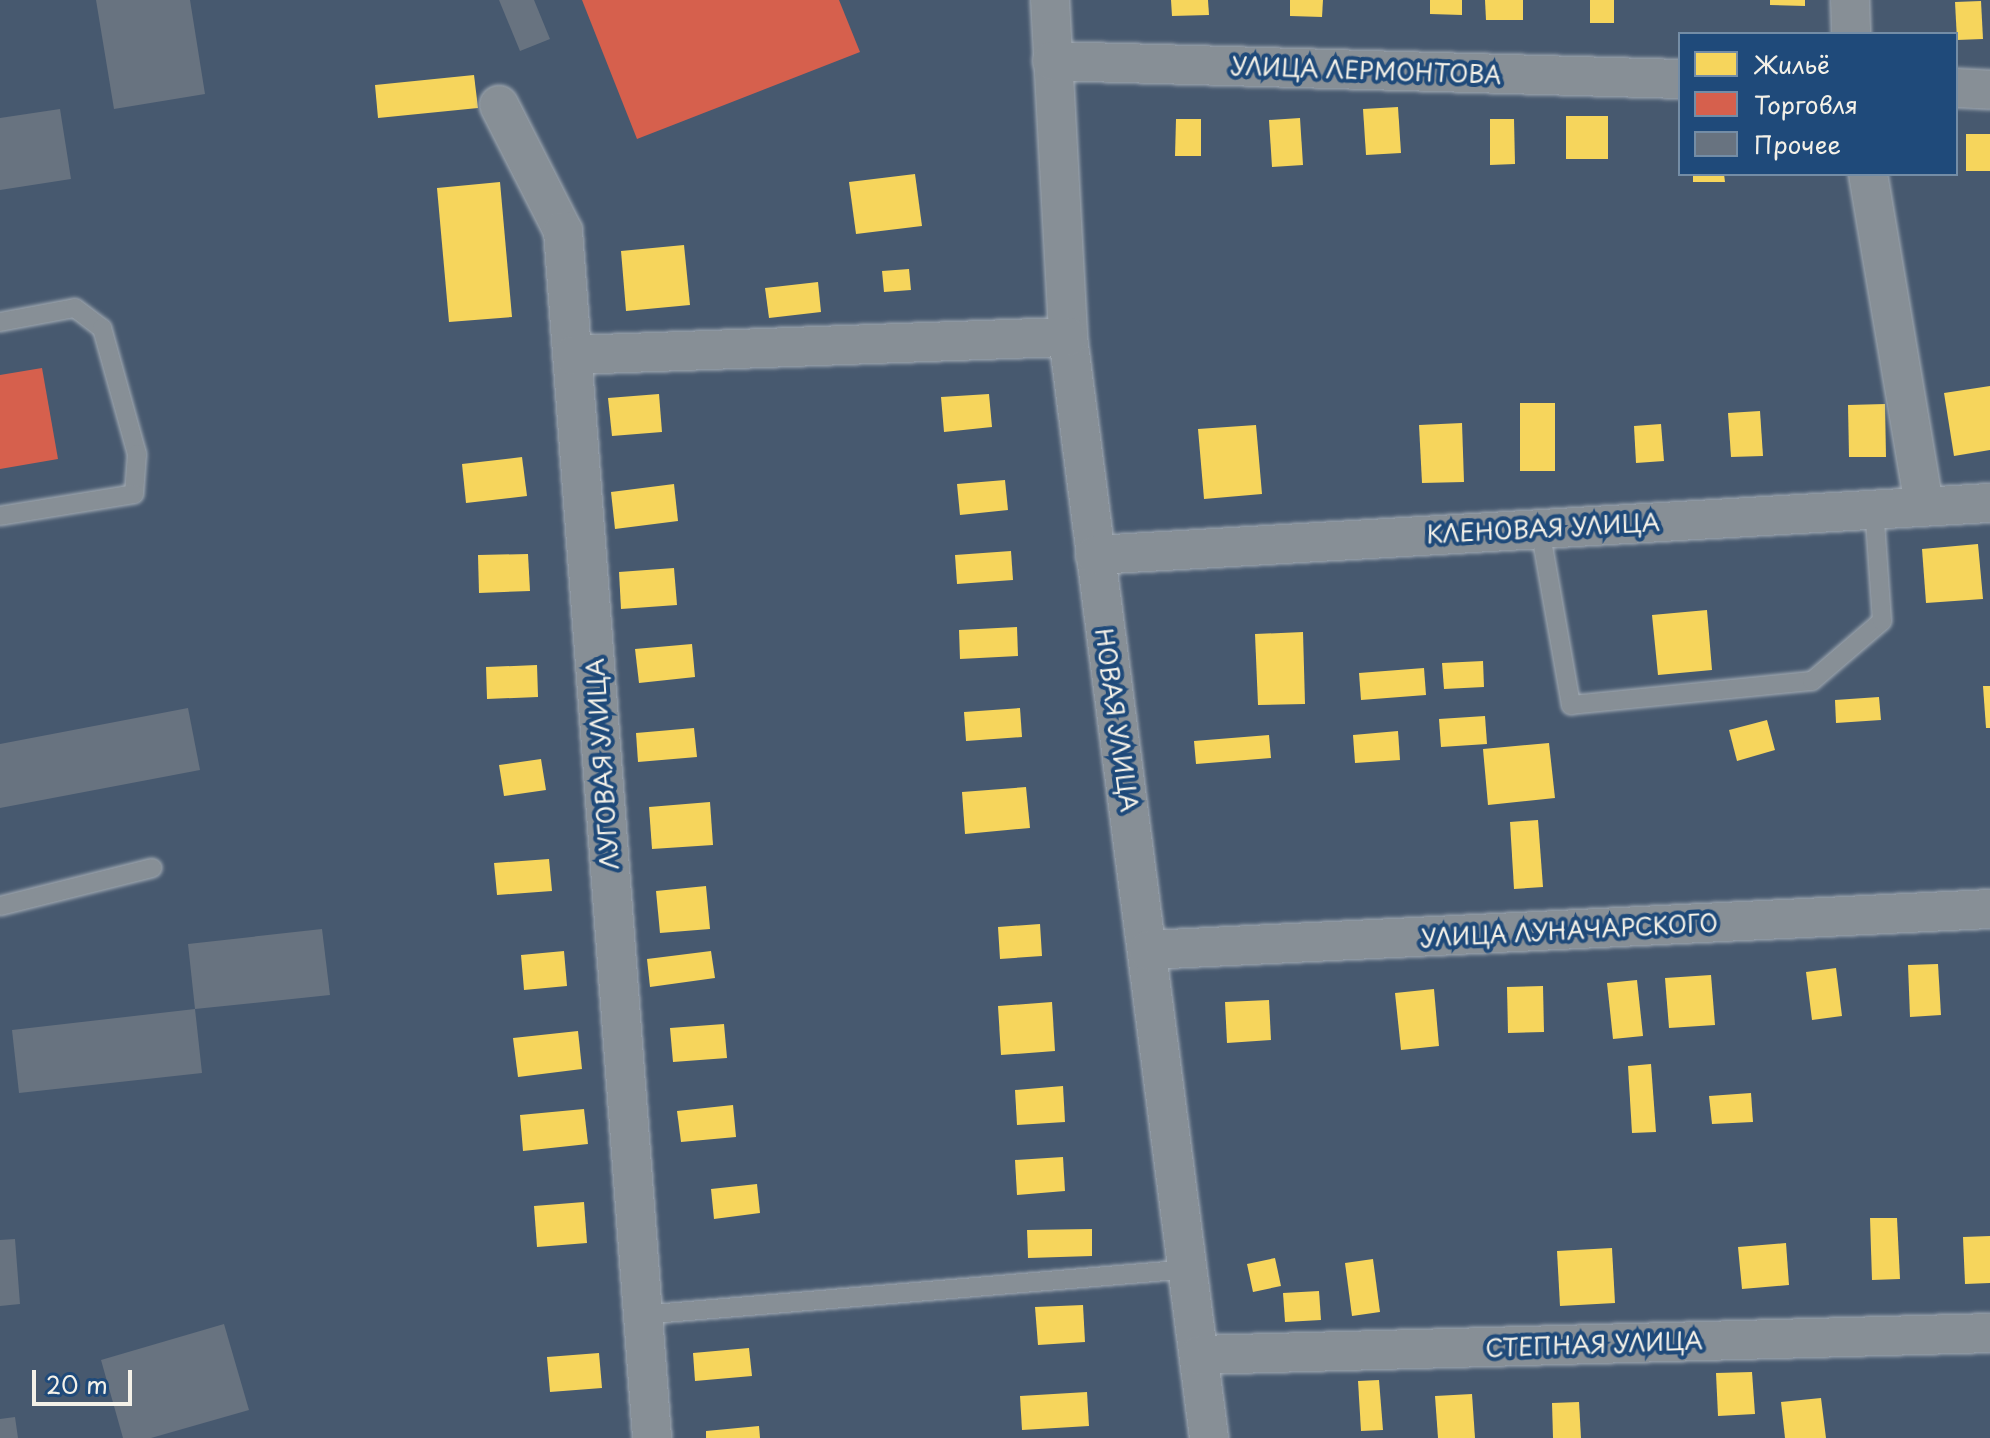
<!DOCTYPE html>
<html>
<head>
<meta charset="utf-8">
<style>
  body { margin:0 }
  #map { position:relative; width:1990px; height:1438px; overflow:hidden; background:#47596f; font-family:"Playpen Sans",sans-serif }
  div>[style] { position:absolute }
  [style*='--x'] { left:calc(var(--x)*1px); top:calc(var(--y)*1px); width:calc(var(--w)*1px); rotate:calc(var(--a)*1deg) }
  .homes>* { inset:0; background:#f6d55c }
  .shops>* { inset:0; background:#d6604d }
  .building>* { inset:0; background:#687380 }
  .roads { filter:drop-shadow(0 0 2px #a4acb4) drop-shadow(0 0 2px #a4acb4) }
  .lane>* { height:18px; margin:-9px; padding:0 9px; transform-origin:9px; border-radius:9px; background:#878f96 }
  .street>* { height:38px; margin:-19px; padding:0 19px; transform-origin:19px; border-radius:19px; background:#878f96 }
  span { translate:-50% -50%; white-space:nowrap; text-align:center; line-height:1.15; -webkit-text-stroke:8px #1f4a7a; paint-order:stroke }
  .street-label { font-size:24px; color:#f4f1e8 }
  .legend { position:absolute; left:1678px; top:32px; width:280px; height:144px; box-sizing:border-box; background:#1f4a7a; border:2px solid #748da6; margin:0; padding:10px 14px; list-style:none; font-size:24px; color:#f4f1e8 }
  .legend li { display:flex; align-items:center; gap:16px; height:40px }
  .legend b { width:40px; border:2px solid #748da6 }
  .scale { position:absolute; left:32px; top:1370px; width:100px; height:36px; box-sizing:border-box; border:4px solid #f4f1e8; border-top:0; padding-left:10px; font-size:24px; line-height:28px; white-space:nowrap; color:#f4f1e8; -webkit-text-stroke:6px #1f4a7a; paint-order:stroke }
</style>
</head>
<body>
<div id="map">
  <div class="homes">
    <i style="clip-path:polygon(1171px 0,1208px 0,1209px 15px,1172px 16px)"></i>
    <i style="clip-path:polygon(1290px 0,1323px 0,1322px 17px,1290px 16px)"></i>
    <i style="clip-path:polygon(1430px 0,1462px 0,1462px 15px,1430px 14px)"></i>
    <i style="clip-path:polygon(1485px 0,1523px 0,1523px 20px,1486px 20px)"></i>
    <i style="clip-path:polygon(1590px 0,1614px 0,1614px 23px,1590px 23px)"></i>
    <i style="clip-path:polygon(1770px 0,1805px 0,1805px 6px,1770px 5px)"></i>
    <i style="clip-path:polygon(1981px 1px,1983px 39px,1957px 40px,1955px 2px)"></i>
    <i style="clip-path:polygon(474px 75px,478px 108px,378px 118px,375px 85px)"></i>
    <i style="clip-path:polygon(1398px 107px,1401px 153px,1366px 155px,1363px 109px)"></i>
    <i style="clip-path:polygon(1566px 116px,1608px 116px,1608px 159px,1566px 159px)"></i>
    <i style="clip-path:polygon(1300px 118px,1303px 165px,1272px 167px,1269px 120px)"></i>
    <i style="clip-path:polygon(1176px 119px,1201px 119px,1201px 156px,1175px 156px)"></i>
    <i style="clip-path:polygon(1490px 119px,1514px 119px,1515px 164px,1490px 165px)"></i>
    <i style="clip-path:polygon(1966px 134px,1990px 134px,1990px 171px,1966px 171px)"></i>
    <i style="clip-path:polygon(915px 174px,922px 226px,856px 234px,849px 182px)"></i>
    <i style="clip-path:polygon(1693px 174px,1724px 174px,1725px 182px,1693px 182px)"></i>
    <i style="clip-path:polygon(500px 182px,512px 317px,449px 322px,437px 188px)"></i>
    <i style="clip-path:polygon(684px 245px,690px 305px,626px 311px,621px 251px)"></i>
    <i style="clip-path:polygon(909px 269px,911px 290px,884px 292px,882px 271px)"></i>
    <i style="clip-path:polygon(818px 282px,821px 312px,769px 318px,765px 288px)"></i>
    <i style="clip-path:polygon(1990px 386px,1990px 450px,1954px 456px,1944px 393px)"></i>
    <i style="clip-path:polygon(659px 394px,662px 432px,612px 436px,608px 398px)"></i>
    <i style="clip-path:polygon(989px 394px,992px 427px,944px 432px,941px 397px)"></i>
    <i style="clip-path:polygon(1520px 403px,1555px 403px,1555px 471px,1520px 471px)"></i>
    <i style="clip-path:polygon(1885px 404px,1886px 457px,1849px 457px,1848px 405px)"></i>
    <i style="clip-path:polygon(1760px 411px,1763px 456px,1731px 457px,1728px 413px)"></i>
    <i style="clip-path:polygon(1462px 423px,1464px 482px,1422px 483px,1419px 425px)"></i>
    <i style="clip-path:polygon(1661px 424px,1664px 461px,1636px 463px,1634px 426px)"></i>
    <i style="clip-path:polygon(1256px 425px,1262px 494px,1204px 499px,1198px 429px)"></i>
    <i style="clip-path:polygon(522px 457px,527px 496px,466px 503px,462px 464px)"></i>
    <i style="clip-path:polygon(1005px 480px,1008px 510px,960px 515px,957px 484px)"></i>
    <i style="clip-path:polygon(674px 484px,678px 521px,615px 529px,611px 492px)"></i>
    <i style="clip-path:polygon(1978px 544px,1983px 599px,1926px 603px,1922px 549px)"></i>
    <i style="clip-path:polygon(1011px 551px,1013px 580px,957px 584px,955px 555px)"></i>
    <i style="clip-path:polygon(528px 554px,530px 591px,479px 593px,478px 555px)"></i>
    <i style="clip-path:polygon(674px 568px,677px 605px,621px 609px,619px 572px)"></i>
    <i style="clip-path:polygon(1707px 610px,1712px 670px,1658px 675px,1652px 615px)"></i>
    <i style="clip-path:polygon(1017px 627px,1018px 656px,960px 659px,959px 630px)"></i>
    <i style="clip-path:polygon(1303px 632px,1305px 704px,1258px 705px,1255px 634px)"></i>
    <i style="clip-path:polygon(692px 644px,695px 677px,639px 683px,635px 649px)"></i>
    <i style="clip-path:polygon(1483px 661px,1484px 687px,1444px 689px,1442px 663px)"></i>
    <i style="clip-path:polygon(537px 665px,538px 697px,487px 699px,486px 667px)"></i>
    <i style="clip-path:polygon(1424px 668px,1426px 695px,1361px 700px,1359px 673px)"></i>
    <i style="clip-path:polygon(1983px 686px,1990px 686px,1990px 728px,1986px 728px)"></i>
    <i style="clip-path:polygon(1879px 697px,1881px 720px,1836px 723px,1835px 700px)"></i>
    <i style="clip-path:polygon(1020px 708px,1022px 737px,966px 741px,964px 712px)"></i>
    <i style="clip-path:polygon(1485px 716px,1487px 744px,1441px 747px,1439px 719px)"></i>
    <i style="clip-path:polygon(1767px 720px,1775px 750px,1737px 761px,1729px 730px)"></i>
    <i style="clip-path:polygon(694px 728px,697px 757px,638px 762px,636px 733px)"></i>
    <i style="clip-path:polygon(1398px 731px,1400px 760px,1355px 763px,1353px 735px)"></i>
    <i style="clip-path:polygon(1269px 735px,1271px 758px,1196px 764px,1194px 741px)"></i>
    <i style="clip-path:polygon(1549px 743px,1555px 798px,1488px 805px,1483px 749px)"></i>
    <i style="clip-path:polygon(541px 759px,546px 790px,504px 796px,499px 765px)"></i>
    <i style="clip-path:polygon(1026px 787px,1030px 828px,965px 834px,962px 792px)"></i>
    <i style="clip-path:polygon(710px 802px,713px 845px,652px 849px,649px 807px)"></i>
    <i style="clip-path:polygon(1538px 820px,1543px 887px,1514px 889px,1510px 822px)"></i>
    <i style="clip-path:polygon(549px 859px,552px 891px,497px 895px,494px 863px)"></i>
    <i style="clip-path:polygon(706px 886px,710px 929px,660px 933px,656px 891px)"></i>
    <i style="clip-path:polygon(1040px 924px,1042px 956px,1000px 959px,998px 927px)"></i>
    <i style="clip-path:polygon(564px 951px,567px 986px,524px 990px,521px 955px)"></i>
    <i style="clip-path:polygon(711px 951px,715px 978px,650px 987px,647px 959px)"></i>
    <i style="clip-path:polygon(1938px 964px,1941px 1015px,1910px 1017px,1908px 965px)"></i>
    <i style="clip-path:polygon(1836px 968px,1842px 1016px,1812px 1020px,1806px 972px)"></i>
    <i style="clip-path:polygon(1711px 975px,1715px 1025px,1669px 1028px,1665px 978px)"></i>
    <i style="clip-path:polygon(1637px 980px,1643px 1036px,1613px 1039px,1607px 983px)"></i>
    <i style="clip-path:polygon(1543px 986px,1544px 1032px,1508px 1033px,1507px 987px)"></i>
    <i style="clip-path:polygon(1434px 989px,1439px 1046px,1401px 1050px,1395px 993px)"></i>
    <i style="clip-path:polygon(1269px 1000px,1271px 1040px,1227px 1043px,1225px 1002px)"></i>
    <i style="clip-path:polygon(1052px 1002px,1055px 1051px,1001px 1055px,998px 1006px)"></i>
    <i style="clip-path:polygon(724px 1024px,727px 1058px,673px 1062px,670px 1028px)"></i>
    <i style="clip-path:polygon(578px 1031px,582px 1069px,518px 1077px,513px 1038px)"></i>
    <i style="clip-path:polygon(1651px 1064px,1656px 1132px,1632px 1133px,1628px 1066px)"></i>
    <i style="clip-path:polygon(1063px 1086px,1065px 1122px,1017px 1125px,1015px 1090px)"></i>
    <i style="clip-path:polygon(1751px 1093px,1753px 1122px,1712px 1124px,1709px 1096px)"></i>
    <i style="clip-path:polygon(733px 1105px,736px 1137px,681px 1142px,677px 1111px)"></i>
    <i style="clip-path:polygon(584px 1109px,588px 1144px,523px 1151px,520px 1115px)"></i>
    <i style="clip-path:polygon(1063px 1157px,1065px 1191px,1017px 1195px,1015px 1160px)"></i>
    <i style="clip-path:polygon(757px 1184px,760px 1213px,714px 1219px,711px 1189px)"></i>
    <i style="clip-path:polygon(584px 1202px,587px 1243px,537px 1247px,534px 1206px)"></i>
    <i style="clip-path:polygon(1870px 1218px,1897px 1218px,1900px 1279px,1872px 1280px)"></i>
    <i style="clip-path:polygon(1092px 1229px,1092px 1256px,1028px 1258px,1027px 1230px)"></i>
    <i style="clip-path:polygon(1990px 1236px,1990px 1283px,1965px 1284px,1963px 1237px)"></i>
    <i style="clip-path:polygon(1786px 1243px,1789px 1285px,1742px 1289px,1738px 1247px)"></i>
    <i style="clip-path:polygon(1612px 1248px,1615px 1303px,1560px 1306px,1557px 1251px)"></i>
    <i style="clip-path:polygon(1275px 1258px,1281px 1286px,1253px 1292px,1247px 1264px)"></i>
    <i style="clip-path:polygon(1373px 1259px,1380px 1312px,1352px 1316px,1345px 1263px)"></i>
    <i style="clip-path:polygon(1319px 1291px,1321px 1320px,1285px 1322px,1283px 1293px)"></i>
    <i style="clip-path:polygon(1083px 1305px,1085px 1342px,1038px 1345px,1035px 1307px)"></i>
    <i style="clip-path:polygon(749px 1348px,752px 1376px,695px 1381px,693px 1353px)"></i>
    <i style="clip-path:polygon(599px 1353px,602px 1388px,550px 1392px,547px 1357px)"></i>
    <i style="clip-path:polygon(1752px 1372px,1755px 1414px,1718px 1416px,1716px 1373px)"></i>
    <i style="clip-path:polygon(1379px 1380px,1383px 1430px,1361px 1431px,1358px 1381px)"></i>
    <i style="clip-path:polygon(1087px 1392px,1089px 1426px,1022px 1430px,1020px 1396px)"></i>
    <i style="clip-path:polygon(1472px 1394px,1475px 1438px,1438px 1438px,1435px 1396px)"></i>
    <i style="clip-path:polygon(1821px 1398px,1826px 1438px,1785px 1438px,1781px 1402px)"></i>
    <i style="clip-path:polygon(1579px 1402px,1581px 1438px,1553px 1438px,1552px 1403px)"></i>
    <i style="clip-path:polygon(759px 1426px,760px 1438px,706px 1438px,706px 1431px)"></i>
  </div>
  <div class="shops">
    <i style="clip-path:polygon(582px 0,839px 0,860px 52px,637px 139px)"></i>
    <i style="clip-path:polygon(42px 368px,58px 459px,0 469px,0 375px)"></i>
  </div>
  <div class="building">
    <i style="clip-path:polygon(96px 0,190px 0,205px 94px,114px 109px)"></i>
    <i style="clip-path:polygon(499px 0,534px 0,550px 39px,520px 51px)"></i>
    <i style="clip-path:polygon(60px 109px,71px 179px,0 190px,0 118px)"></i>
    <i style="clip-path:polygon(188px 708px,200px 770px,0 808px,0 744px)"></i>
    <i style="clip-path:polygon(322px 929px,330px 995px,195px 1009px,188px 944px)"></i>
    <i style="clip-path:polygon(195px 1009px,202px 1073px,19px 1093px,12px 1030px)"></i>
    <i style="clip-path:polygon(15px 1239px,20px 1304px,0 1306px,0 1240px)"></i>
    <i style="clip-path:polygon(224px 1324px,249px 1410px,151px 1438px,123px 1438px,101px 1360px)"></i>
    <i style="clip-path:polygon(15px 1417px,18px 1438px,0 1438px,0 1419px)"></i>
  </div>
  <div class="roads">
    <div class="lane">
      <i style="--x:0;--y:322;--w:76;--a:-10.6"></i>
      <i style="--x:75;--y:308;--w:34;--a:37"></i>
      <i style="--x:102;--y:328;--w:131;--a:74.5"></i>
      <i style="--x:137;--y:454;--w:40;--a:94.3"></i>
      <i style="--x:134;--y:494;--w:136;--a:170.7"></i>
      <i style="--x:1540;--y:529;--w:179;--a:80"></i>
      <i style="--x:1571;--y:705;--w:242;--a:-5.7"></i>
      <i style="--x:1812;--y:681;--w:92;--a:-40.6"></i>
      <i style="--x:1882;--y:621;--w:113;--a:-94"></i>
      <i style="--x:0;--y:906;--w:157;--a:-14"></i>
      <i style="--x:641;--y:1315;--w:551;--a:-4.79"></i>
    </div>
    <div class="street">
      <i style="--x:1050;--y:0;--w:337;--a:86.9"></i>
      <i style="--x:1068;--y:337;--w:1110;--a:82.7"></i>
      <i style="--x:1850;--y:0;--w:34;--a:88"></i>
      <i style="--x:1052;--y:61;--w:628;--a:1.64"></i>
      <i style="--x:1956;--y:88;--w:34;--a:3"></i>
      <i style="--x:499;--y:105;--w:141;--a:63.1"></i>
      <i style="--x:563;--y:231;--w:1210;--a:85.78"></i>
      <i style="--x:1868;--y:174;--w:336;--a:80.4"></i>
      <i style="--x:573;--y:355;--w:495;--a:-2.1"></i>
      <i style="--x:1095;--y:555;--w:897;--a:-3.33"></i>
      <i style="--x:1148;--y:950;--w:843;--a:-2.79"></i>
      <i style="--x:1199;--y:1355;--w:791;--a:-1.59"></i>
    </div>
  </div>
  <div class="street-label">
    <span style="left:1366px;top:70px;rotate:2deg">УЛИЦА ЛЕРМОНТОВА</span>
    <span style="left:1543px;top:528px;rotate:-3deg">КЛЕНОВАЯ УЛИЦА</span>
    <span style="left:1117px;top:720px;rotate:82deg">НОВАЯ УЛИЦА</span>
    <span style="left:602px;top:764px;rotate:-94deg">ЛУГОВАЯ УЛИЦА</span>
    <span style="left:1569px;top:930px;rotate:-3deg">УЛИЦА ЛУНАЧАРСКОГО</span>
    <span style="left:1594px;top:1344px;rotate:-2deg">СТЕПНАЯ УЛИЦА</span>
  </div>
  <ul class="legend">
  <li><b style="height:22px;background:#f6d55c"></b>Жильё</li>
  <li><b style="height:22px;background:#d6604d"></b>Торговля</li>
  <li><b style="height:22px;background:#687380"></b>Прочее</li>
  </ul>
  <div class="scale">20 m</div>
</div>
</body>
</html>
